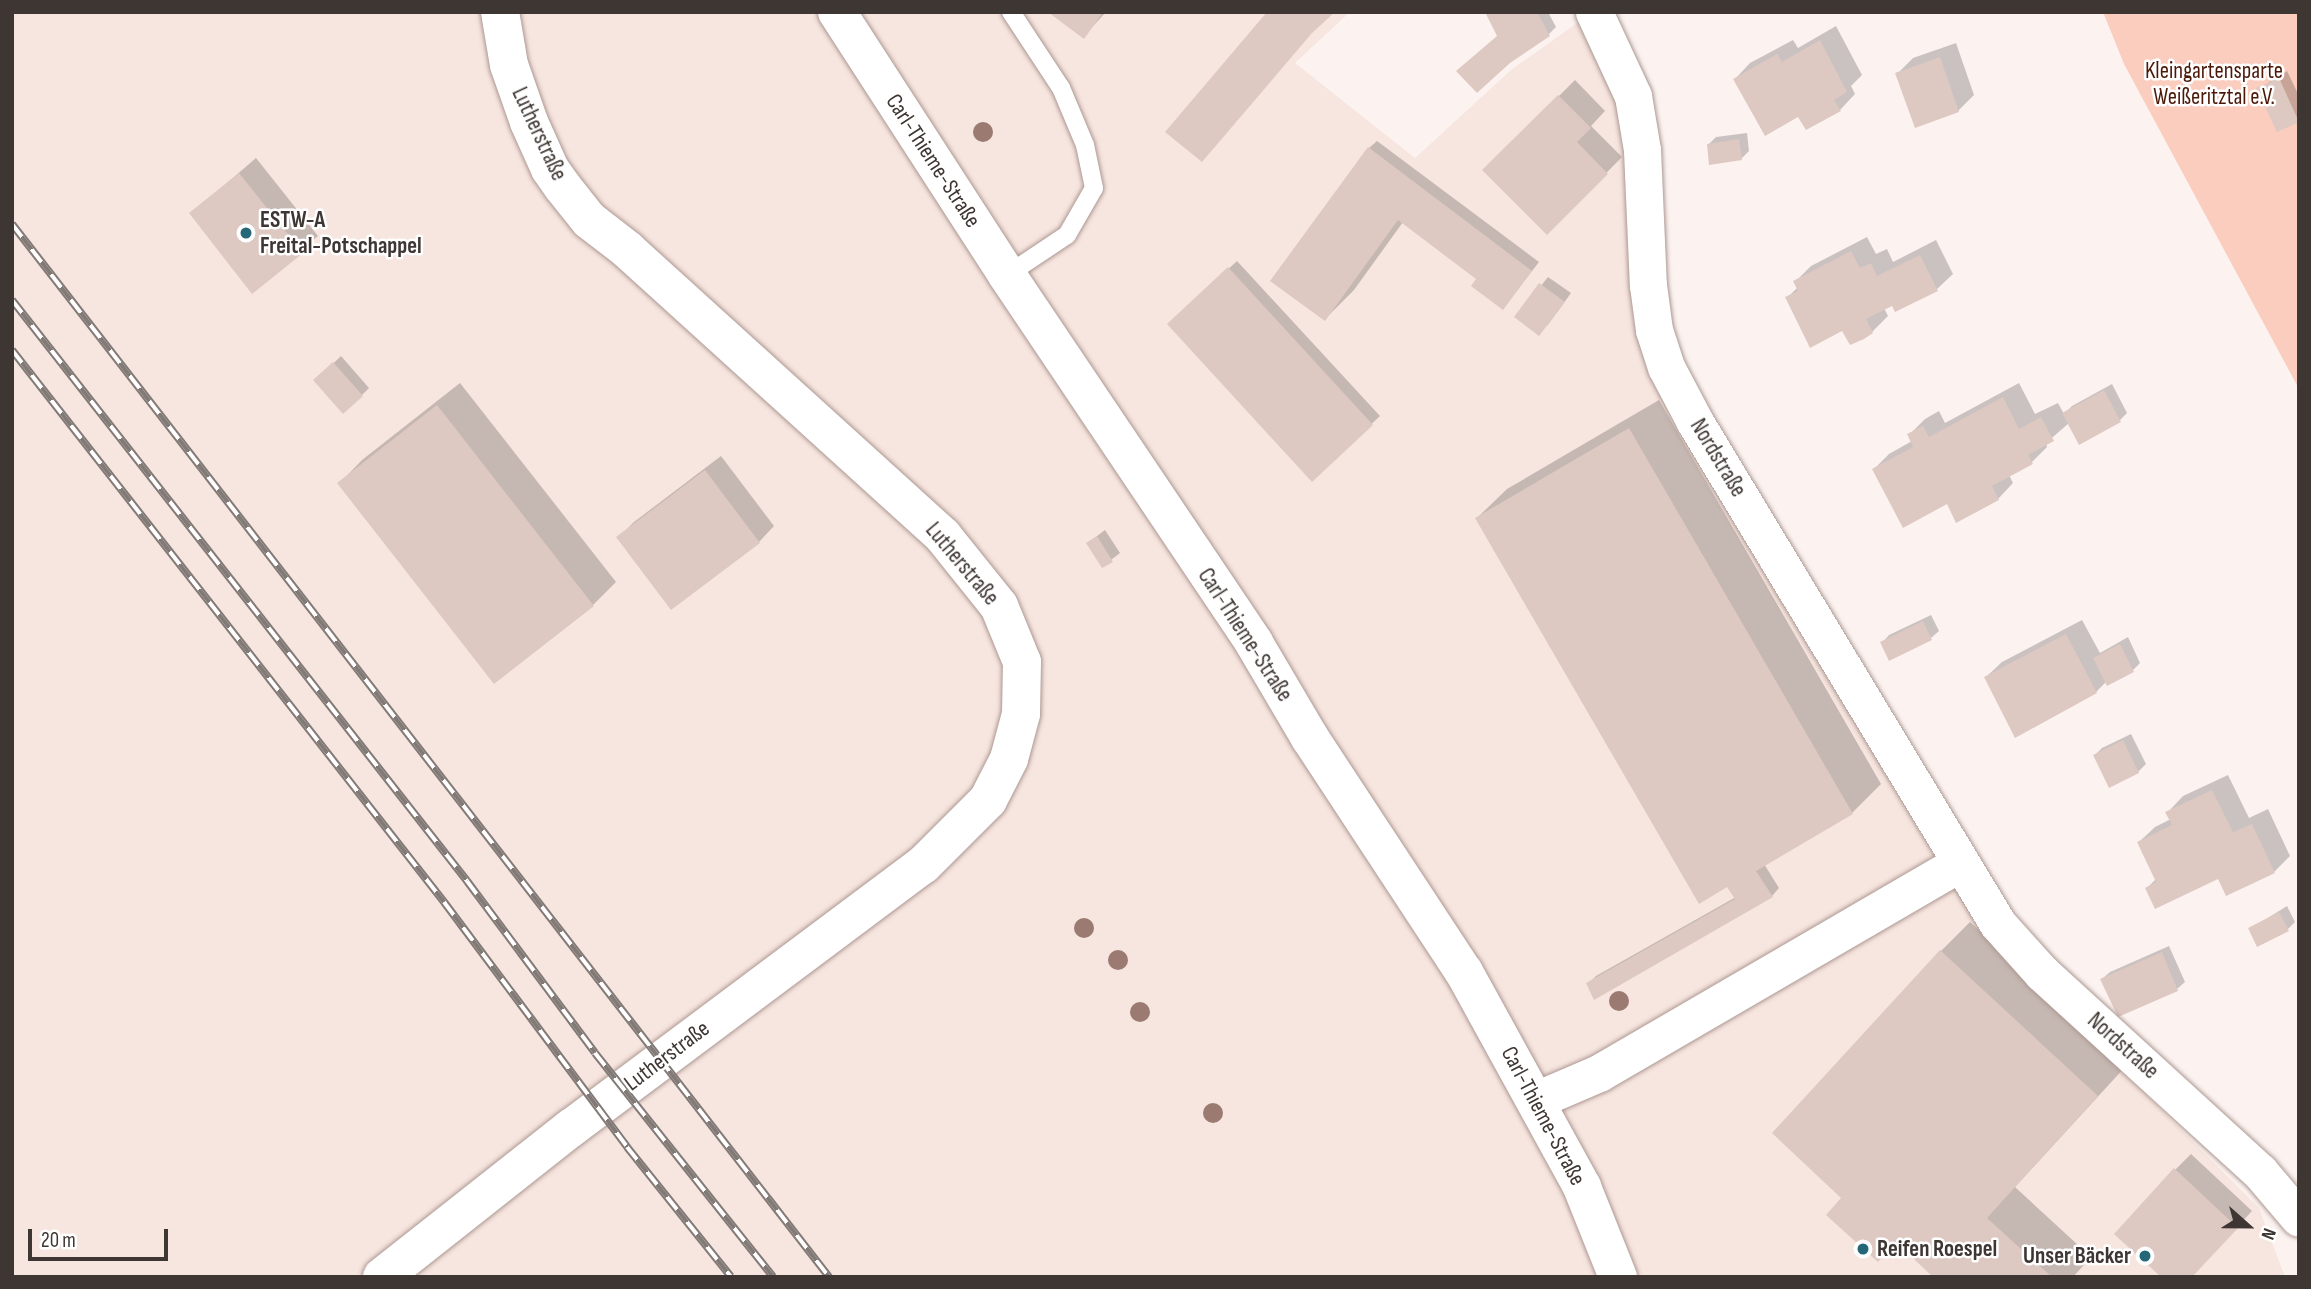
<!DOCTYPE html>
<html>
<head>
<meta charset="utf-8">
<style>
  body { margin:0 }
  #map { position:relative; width:2311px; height:1289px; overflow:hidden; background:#fcf3f1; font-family:"Sofia Sans Condensed",sans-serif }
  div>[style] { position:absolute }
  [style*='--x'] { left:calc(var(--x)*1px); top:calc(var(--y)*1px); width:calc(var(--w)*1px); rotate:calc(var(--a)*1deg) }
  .built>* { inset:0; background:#f7e5df }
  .green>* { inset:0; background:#facdbf }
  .shadow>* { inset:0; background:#0003 }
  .building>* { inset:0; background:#ddc8c2 }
  .roads { filter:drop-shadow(0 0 2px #ac9892) drop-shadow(0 0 2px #ac9892) }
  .lane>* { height:18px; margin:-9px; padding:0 9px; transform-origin:9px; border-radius:9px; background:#fff }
  .street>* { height:37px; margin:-18.5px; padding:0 18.5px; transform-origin:18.5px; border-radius:18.5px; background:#fff }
  .secondary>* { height:38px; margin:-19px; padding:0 19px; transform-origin:19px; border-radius:19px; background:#fff }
  .rail>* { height:8px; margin-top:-4px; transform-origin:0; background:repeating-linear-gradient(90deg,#fff 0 16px,#827a77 0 32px); box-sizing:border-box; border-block:2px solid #827a77 }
  .trees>* { width:20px; height:20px; margin:-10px; border-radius:50%; background:#9b7b71 }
  .dots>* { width:19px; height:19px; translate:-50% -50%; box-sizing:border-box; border:4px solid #fff; border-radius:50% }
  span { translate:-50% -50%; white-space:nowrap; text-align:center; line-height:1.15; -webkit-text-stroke:5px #fff; paint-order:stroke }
  .park-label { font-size:23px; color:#4c1909 }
  .street-label { font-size:23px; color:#3e3633 }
  .poi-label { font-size:23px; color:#3e3633; font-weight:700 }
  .left { translate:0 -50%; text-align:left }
  .right { translate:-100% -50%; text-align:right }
  .frame { position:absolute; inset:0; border:14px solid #3e3633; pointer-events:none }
  .north { position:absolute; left:2213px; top:1191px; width:70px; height:70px; -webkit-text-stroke:5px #fff; paint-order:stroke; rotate:111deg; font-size:19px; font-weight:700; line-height:28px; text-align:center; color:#3e3633 }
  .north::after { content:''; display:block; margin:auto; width:24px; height:32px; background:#3e3633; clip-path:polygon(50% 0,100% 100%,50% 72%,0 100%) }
  .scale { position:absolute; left:28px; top:1229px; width:140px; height:32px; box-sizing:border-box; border:4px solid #3e3633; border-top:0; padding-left:9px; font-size:21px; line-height:24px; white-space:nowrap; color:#3e3633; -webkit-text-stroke:5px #fff; paint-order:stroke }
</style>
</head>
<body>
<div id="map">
  <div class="built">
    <i style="clip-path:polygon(12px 12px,1350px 12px,1295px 63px,1415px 158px,1511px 70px,1580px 21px,1623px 120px,1640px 348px,1993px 941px,2259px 1208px,2285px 1277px,12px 1277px)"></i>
  </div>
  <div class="green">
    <i style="clip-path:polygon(2103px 12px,2299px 12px,2299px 389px,2124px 64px)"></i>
  </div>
  <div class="shadow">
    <i style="clip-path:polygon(1051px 12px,1106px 12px,1084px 36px)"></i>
    <i style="clip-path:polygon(1487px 12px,1548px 12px,1556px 27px,1548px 35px,1498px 36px)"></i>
    <i style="clip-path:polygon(1836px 26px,1862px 75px,1851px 86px,1855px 94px,1840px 110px,1799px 115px,1735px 79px,1750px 63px,1793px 40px,1798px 48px)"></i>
    <i style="clip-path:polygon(1956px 43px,1974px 95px,1958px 111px,1897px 74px,1913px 58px)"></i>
    <i style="clip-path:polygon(2287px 71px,2299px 96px,2299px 120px,2278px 130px,2258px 89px)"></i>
    <i style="clip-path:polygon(1575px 80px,1605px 111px,1591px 126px,1622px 157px,1547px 233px,1485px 170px)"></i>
    <i style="clip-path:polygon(1747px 133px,1749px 151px,1741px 159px,1709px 144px,1716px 137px)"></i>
    <i style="clip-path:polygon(1377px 141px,1539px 262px,1503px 308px,1479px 279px,1403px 222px,1354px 290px,1325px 319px,1369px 148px)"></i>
    <i style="clip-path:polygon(256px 158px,318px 236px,252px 291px,191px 214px)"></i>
    <i style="clip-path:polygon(1867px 237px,1876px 254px,1887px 249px,1893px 262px,1936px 240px,1953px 274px,1937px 289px,1896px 309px,1893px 303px,1884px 308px,1888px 316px,1872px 332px,1843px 329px,1787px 298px,1798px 287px,1795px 282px,1811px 266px)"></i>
    <i style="clip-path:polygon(1237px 261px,1380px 416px,1313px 479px,1177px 316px)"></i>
    <i style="clip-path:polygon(1548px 277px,1571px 293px,1547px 326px,1516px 317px)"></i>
    <i style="clip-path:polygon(341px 356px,369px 388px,362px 395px,316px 380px)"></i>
    <i style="clip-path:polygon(460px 383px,616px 582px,593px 605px,340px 483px,362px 460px)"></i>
    <i style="clip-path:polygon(2019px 383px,2035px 414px,2058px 403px,2064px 414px,2072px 406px,2112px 384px,2127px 413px,2120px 420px,2069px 423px,2046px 443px,2047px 447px,2032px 462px,2009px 475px,2013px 483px,1998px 499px,1948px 502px,1874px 469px,1889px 454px,1912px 441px,1909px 435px,1925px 419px,1939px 411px,1945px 423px)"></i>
    <i style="clip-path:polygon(1659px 400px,1881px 784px,1852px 813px,1764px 864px,1779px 888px,1772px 896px,1588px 984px,1596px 976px,1736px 897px,1477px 518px,1507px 489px)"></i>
    <i style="clip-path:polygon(721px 456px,774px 526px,759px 542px,619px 537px,634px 522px)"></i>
    <i style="clip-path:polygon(1105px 530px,1120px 553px,1103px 566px,1088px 543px)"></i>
    <i style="clip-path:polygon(1931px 615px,1939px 631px,1931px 638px,1890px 659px,1882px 643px,1889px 635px)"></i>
    <i style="clip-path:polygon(2082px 620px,2100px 653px,2128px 637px,2140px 663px,2133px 670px,2107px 681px,2096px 692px,1986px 677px,2002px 662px)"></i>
    <i style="clip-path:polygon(2131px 734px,2146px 764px,2138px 772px,2095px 755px,2102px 748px)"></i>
    <i style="clip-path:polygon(2228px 775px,2249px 818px,2268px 809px,2290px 856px,2274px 872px,2218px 876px,2147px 888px,2156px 879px,2139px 842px,2155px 827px,2171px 819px,2168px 812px,2183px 796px)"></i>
    <i style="clip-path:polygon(2287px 906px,2295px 922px,2288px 929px,2250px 929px)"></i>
    <i style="clip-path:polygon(1970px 922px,2126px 1066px,2015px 1187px,2091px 1257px,2073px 1277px,1936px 1277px,1897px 1241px,1941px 951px)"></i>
    <i style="clip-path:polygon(2169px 946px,2185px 982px,2177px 989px,2102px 979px,2110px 972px)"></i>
    <i style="clip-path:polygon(2191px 1154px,2252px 1211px,2191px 1277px,2175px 1170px)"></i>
  </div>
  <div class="building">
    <i style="clip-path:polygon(1048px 12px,1103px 12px,1084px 39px)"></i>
    <i style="clip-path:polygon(1267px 12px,1335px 12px,1312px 33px,1202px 162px,1165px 132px)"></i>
    <i style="clip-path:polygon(1485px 12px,1537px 12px,1550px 36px,1510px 63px,1477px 93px,1456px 71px,1497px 36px)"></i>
    <i style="clip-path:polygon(1820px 40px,1847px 92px,1834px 100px,1841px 111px,1806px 130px,1798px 117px,1765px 136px,1733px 79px,1777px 54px,1782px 62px)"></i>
    <i style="clip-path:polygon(1940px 57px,1959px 112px,1915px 128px,1895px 73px)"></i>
    <i style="clip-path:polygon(2279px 78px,2299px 122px,2277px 132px,2256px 88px)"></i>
    <i style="clip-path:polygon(1558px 95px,1591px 128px,1577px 142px,1608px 174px,1547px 235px,1482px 170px)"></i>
    <i style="clip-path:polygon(1739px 139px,1742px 160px,1709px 165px,1707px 144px)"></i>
    <i style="clip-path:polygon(1368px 147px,1532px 271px,1503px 310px,1471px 286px,1476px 279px,1398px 220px,1325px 321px,1270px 281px)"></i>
    <i style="clip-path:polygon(239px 173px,303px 253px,252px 294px,189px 213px)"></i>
    <i style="clip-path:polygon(1851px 251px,1860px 268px,1871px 263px,1877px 276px,1920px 255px,1938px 291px,1895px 312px,1892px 306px,1866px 319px,1873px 333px,1864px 339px,1850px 345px,1842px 331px,1810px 348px,1785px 297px,1798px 291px,1793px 281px)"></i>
    <i style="clip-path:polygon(1228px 267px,1373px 425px,1312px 482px,1167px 324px)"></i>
    <i style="clip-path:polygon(1539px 283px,1565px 302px,1539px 336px,1514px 317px)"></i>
    <i style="clip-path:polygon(333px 362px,363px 396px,343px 414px,313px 380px)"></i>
    <i style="clip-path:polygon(2104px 390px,2121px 422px,2079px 445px,2062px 413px)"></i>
    <i style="clip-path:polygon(2003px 397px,2019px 429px,2041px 417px,2054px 441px,2028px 455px,2033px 464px,1992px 486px,1999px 500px,1956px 523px,1947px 504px,1903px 528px,1872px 469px,1913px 447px,1907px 434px,1923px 426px,1929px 437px)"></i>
    <i style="clip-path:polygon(437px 405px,594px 606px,494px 684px,337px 483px)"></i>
    <i style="clip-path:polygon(1629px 428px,1853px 814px,1756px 871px,1773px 897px,1594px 1000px,1586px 983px,1735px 899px,1727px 887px,1699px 904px,1475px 518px)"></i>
    <i style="clip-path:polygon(705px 470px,760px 543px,671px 610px,616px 537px)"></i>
    <i style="clip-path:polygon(1097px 536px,1113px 562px,1102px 568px,1086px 543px)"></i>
    <i style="clip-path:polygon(1923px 621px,1932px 640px,1889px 661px,1880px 642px)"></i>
    <i style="clip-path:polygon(2066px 634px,2097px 693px,2015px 738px,1984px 677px)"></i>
    <i style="clip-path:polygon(2120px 644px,2134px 672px,2107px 686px,2093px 658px)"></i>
    <i style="clip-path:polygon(2123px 740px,2139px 773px,2109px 788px,2093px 755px)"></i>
    <i style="clip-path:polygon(2212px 790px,2233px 832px,2252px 824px,2275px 873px,2226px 896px,2218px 879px,2155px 909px,2145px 888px,2156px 882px,2137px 842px,2172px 825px,2165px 812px)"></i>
    <i style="clip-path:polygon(2279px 912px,2289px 931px,2257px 947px,2248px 928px)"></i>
    <i style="clip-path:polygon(1940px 950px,2098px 1096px,1987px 1218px,2052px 1277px,1933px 1277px,1896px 1242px,1878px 1262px,1826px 1215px,1841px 1198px,1772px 1133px)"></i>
    <i style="clip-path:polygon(2162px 952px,2178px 991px,2118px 1017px,2100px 979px)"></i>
    <i style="clip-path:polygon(2174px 1168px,2238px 1228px,2192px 1277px,2161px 1277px,2114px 1234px)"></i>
  </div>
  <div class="roads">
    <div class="lane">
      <i style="--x:1007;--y:275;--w:72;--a:-33.7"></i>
      <i style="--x:1067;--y:235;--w:54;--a:-60.1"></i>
      <i style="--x:1094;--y:188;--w:44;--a:-101.8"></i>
      <i style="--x:1085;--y:145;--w:62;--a:-112.8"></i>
      <i style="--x:1061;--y:88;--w:91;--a:-123.3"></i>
    </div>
    <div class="street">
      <i style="--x:1594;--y:12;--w:93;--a:65.1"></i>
      <i style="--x:1633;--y:96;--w:55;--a:80.5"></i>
      <i style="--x:1642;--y:150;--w:135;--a:87.5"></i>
      <i style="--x:1648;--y:285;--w:45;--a:82.4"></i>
      <i style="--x:1654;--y:330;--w:39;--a:72"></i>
      <i style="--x:1666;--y:367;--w:62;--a:62.2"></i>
      <i style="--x:1695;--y:422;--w:586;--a:58.89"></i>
      <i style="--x:1998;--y:924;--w:66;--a:48.1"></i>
      <i style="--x:2042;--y:973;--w:295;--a:42.4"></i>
      <i style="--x:2260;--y:1172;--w:60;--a:49.7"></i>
      <i style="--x:1536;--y:1100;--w:69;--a:-23.2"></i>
      <i style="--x:1599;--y:1073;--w:418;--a:-30.2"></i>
    </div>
    <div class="secondary">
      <i style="--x:837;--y:12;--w:313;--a:57.1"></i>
      <i style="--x:1007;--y:275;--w:443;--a:56.1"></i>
      <i style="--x:1254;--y:643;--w:110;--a:59.5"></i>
      <i style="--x:1310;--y:738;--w:280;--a:56.7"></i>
      <i style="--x:1464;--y:972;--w:245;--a:61.2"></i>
      <i style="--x:1582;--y:1187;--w:97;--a:68.2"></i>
      <i style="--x:382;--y:1277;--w:241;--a:-38.3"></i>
      <i style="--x:571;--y:1128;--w:439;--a:-36.8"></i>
      <i style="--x:923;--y:865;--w:92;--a:-45"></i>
      <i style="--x:988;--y:800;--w:46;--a:-62.9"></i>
      <i style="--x:1009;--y:759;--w:47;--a:-75.1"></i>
      <i style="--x:1021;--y:714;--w:52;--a:-88.9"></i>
      <i style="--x:1022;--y:662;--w:61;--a:-112.3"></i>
      <i style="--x:999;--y:606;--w:90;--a:-128.7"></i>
      <i style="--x:943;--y:536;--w:425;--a:-137.8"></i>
      <i style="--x:628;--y:250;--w:49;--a:-142.4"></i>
      <i style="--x:589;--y:220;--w:43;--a:-128.5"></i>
      <i style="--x:562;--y:186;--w:21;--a:-125"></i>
      <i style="--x:550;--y:169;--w:51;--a:-114.1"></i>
      <i style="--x:529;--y:122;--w:60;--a:-109.3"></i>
      <i style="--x:509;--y:65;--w:54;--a:-99.6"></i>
    </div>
  </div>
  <div class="rail">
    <i style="--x:12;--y:224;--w:1333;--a:52.19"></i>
    <i style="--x:12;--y:300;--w:738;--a:51.93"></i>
    <i style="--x:467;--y:881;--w:214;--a:53.3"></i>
    <i style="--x:595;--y:1053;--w:286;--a:51.5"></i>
    <i style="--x:12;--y:350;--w:701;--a:51.95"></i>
    <i style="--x:444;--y:902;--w:306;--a:53.2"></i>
    <i style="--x:627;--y:1147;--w:166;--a:51.3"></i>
  </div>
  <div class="trees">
    <i style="left:983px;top:132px"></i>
    <i style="left:1084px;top:928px"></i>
    <i style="left:1118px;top:960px"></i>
    <i style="left:1619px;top:1001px"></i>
    <i style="left:1140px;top:1012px"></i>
    <i style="left:1213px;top:1113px"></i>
  </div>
  <div class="dots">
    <i style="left:246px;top:233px;background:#236778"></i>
    <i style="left:1863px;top:1249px;background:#236778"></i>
    <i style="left:2145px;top:1256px;background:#236778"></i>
  </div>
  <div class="park-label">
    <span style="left:2214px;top:84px">Kleingartensparte<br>Weißeritztal e.V.</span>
  </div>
  <div class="street-label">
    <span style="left:539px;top:134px;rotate:65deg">Lutherstraße</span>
    <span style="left:933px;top:161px;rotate:57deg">Carl-Thieme-Straße</span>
    <span style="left:1718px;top:458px;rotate:59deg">Nordstraße</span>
    <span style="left:962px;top:564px;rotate:50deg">Lutherstraße</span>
    <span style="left:1245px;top:635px;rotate:57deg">Carl-Thieme-Straße</span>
    <span style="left:2123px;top:1046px;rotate:42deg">Nordstraße</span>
    <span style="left:667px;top:1056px;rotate:-37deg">Lutherstraße</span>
    <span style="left:1543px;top:1116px;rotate:62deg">Carl-Thieme-Straße</span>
  </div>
  <div class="poi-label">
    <span class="left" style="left:260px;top:233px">ESTW-A<br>Freital-Potschappel</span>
    <span class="left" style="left:1877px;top:1249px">Reifen Roespel</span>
    <span class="right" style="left:2131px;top:1256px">Unser Bäcker</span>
  </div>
  <div class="frame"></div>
  <div class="north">N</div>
  <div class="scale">20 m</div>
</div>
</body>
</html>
